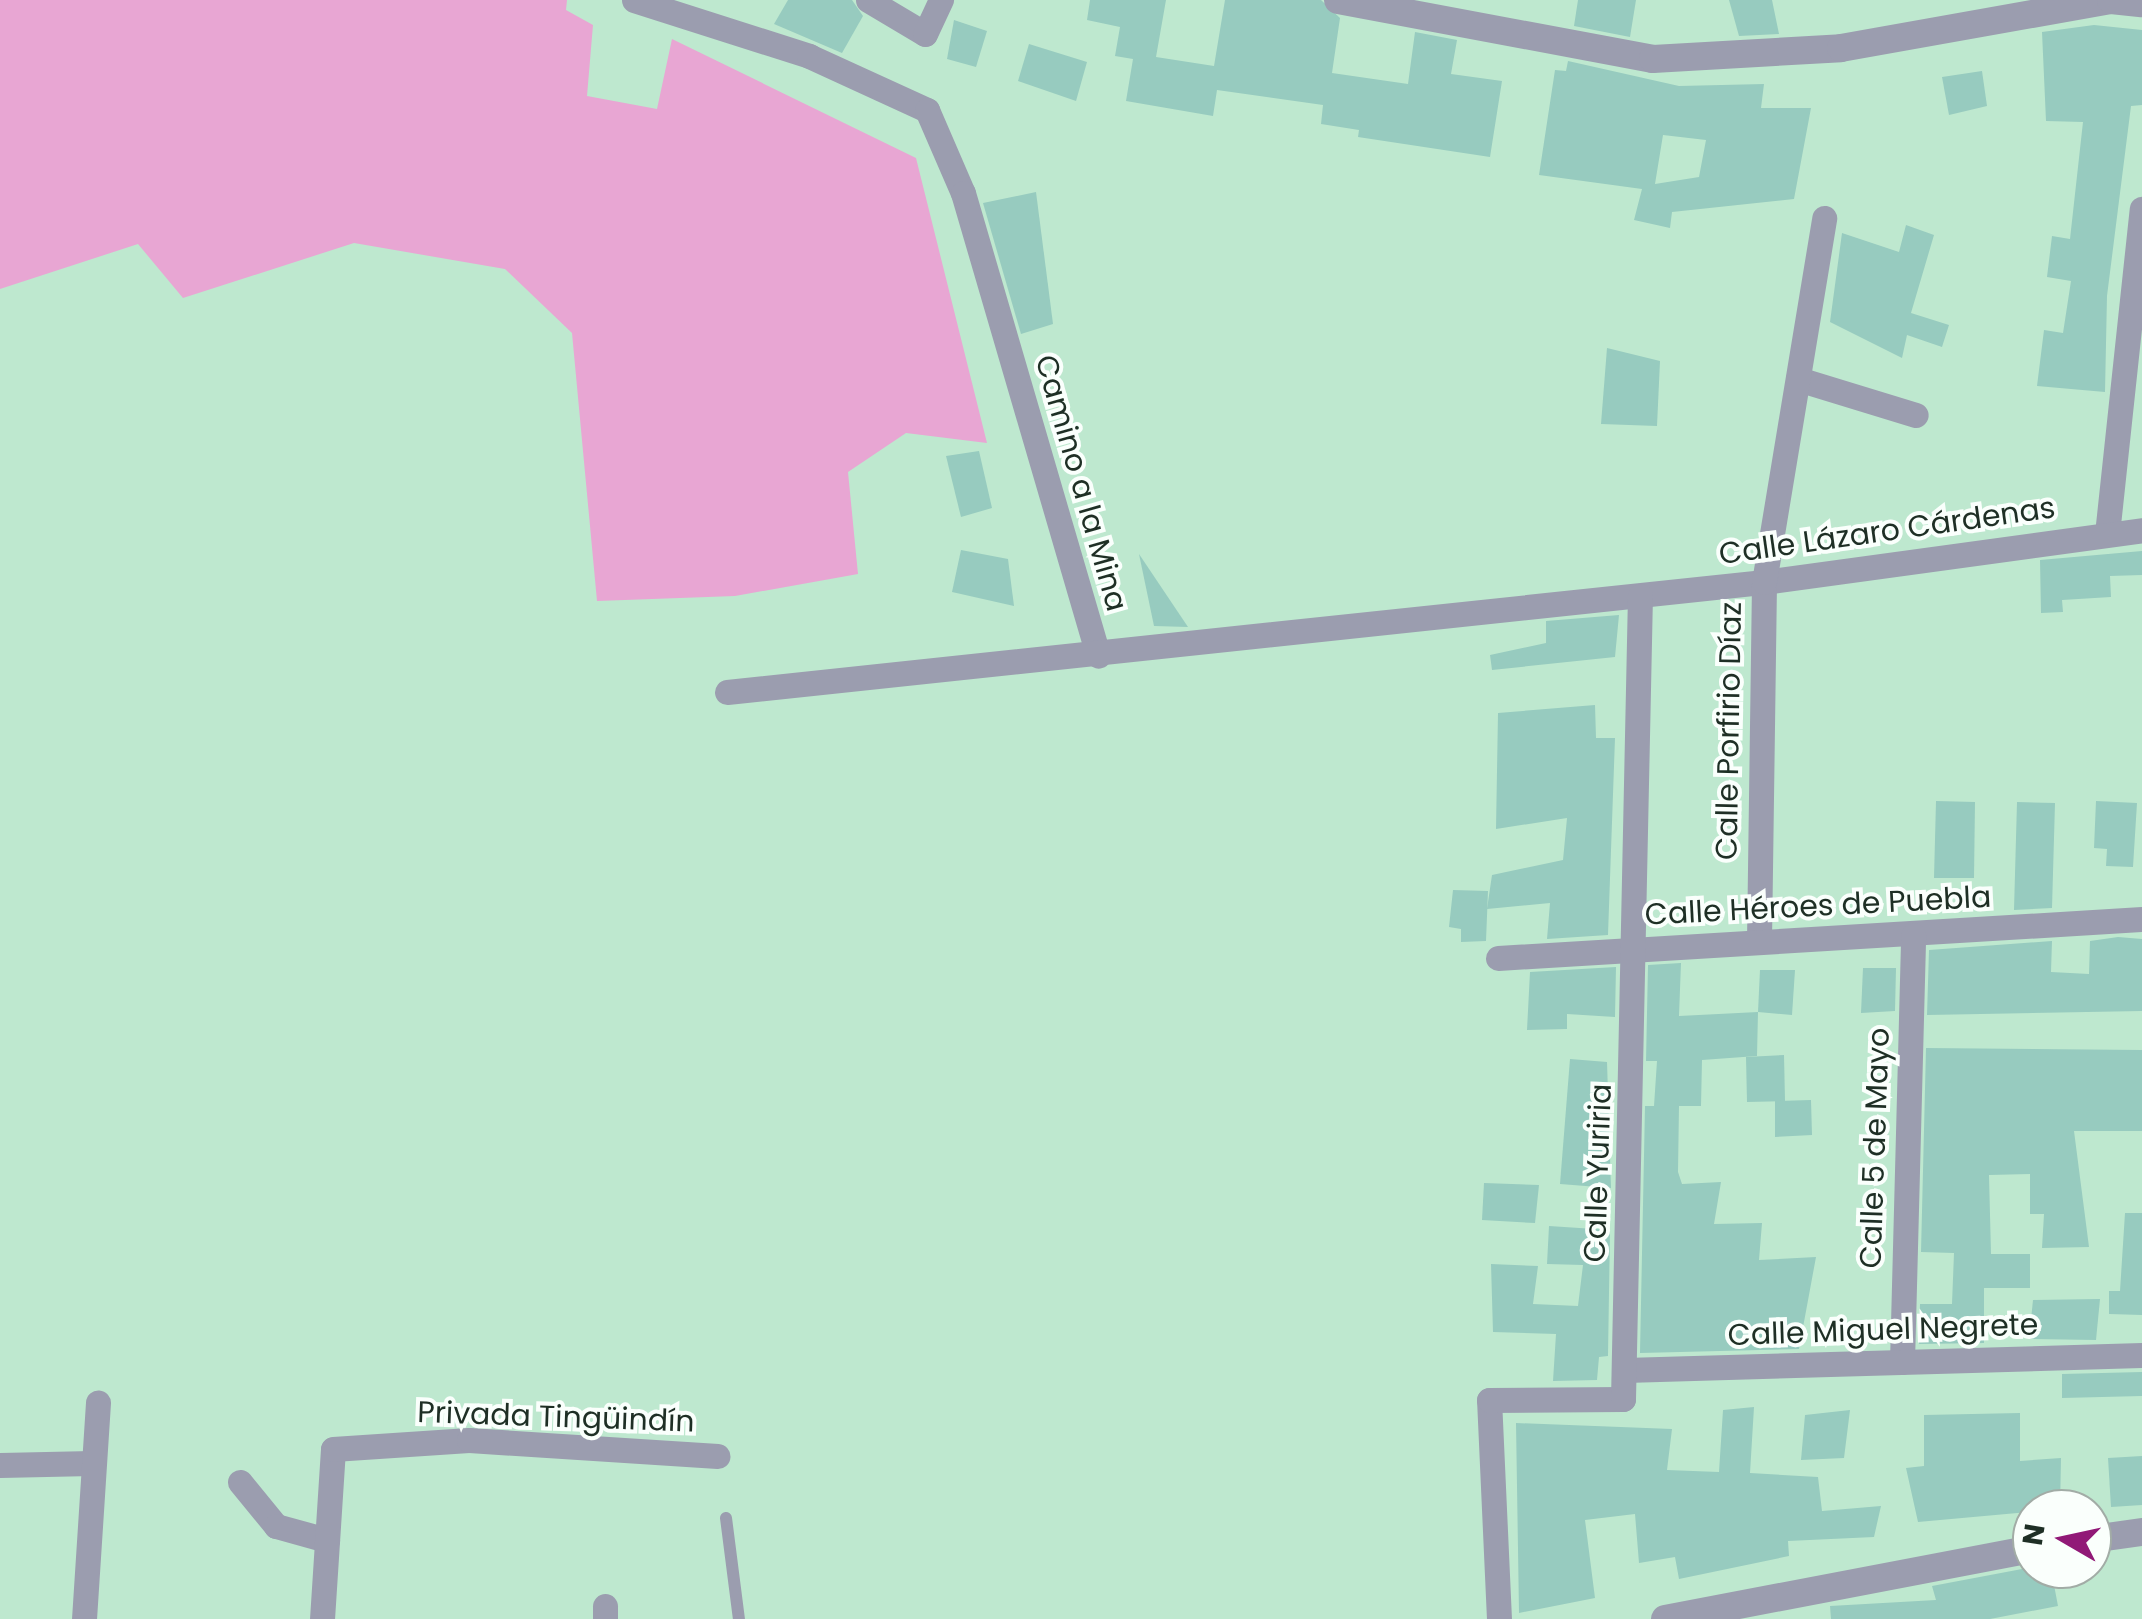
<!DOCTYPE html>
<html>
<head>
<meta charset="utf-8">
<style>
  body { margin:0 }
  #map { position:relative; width:2142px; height:1619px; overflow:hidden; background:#bee8cf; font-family:Poppins,sans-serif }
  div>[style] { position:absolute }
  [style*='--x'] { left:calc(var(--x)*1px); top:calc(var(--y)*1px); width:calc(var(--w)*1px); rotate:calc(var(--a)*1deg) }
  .green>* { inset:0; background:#e8a6d3 }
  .building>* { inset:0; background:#97cbbf }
  .service>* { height:12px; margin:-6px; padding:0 6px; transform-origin:6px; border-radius:6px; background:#9b9daf }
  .minor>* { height:25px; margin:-12.5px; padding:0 12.5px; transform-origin:12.5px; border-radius:12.5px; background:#9b9daf }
  .tertiary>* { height:28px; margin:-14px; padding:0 14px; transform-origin:14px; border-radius:14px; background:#9b9daf }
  span { translate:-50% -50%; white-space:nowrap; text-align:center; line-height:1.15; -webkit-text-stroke:8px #fafffc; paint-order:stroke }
  .street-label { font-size:30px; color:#1e2f25 }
  .north { position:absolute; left:2012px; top:1489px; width:100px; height:100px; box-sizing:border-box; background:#fafffc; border:2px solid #a2aca6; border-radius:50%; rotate:279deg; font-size:28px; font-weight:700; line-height:40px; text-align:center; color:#1e2f25 }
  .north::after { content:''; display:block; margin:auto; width:35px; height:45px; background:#911977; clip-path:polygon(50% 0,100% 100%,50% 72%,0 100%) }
</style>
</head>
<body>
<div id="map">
  <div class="green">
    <i style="clip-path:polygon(0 0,567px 0,566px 10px,593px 25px,587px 96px,657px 109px,672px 39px,916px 158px,987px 443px,906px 433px,848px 472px,858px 574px,735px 596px,597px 601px,572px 333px,505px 269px,354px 243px,183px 298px,138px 244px,0 289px)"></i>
  </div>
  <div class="building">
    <i style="clip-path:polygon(788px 0,852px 0,863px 16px,842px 53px,774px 24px)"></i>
    <i style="clip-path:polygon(1090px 0,1166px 0,1156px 57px,1214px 66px,1225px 0,1321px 0,1340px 18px,1332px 73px,1408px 84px,1415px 32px,1457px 40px,1451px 74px,1502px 81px,1490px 157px,1358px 137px,1359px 130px,1321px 124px,1323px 105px,1217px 90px,1213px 116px,1126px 101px,1133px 59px,1115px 56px,1120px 27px,1087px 20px)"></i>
    <i style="clip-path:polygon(1578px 0,1636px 0,1630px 37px,1574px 26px)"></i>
    <i style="clip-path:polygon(1729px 0,1772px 0,1779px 34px,1739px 36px)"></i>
    <i style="clip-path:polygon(954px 20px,987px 31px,976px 67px,947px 59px)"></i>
    <i style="clip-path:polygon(2094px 25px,2142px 30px,2142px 105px,2131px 106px,2107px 296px,2105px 392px,2037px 386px,2044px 330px,2063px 333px,2071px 281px,2047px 277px,2052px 236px,2070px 239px,2083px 122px,2046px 121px,2042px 32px)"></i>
    <i style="clip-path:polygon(1029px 44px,1087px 62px,1076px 101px,1018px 81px)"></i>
    <i style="clip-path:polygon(evenodd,1568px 61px,1679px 86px,1764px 84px,1761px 108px,1811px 108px,1794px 199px,1672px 212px,1670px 228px,1634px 220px,1642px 189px,1539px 175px,1555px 70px,1566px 71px,1568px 61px,1663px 135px,1706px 140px,1699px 177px,1655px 184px,1663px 135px)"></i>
    <i style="clip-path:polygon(1982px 71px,1987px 106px,1949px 115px,1942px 77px)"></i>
    <i style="clip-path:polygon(1036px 192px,1053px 324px,1021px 334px,983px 203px)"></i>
    <i style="clip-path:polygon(1906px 225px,1934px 235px,1911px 313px,1949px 325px,1942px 347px,1907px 335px,1902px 358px,1830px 322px,1842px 233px,1899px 252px)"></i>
    <i style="clip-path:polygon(1607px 348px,1660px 361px,1657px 426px,1601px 424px)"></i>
    <i style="clip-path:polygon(979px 451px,992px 508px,961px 517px,946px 456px)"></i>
    <i style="clip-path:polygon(961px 550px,1008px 559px,1014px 606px,952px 592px)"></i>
    <i style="clip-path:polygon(2142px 551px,2142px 575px,2110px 576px,2111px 597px,2062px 600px,2063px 612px,2041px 613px,2040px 560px)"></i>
    <i style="clip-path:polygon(1139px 554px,1188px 627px,1154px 626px)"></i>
    <i style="clip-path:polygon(1619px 615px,1615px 657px,1492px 670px,1490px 655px,1546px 643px,1546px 621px)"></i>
    <i style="clip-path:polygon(1595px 705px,1596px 738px,1615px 738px,1608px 935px,1547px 939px,1550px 903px,1487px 909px,1492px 875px,1563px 860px,1567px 818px,1496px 829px,1498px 713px)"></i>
    <i style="clip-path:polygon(1936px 801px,1975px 802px,1974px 878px,1934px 878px)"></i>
    <i style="clip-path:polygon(2096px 801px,2137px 803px,2133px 867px,2106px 866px,2107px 849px,2094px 848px)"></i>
    <i style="clip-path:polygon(2017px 802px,2055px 803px,2052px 908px,2014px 910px)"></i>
    <i style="clip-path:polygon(1453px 890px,1488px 891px,1486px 941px,1461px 942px,1461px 929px,1449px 927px)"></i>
    <i style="clip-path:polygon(2118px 937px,2142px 939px,2142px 1011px,1927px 1015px,1929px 950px,2052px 941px,2051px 972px,2089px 974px,2090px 941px)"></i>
    <i style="clip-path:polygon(1681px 963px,1679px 1016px,1758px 1012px,1757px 1056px,1702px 1060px,1701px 1106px,1679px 1106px,1678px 1172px,1682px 1184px,1721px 1182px,1714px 1224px,1762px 1223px,1759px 1260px,1816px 1257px,1799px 1349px,1640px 1353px,1645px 1106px,1654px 1106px,1657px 1061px,1646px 1061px,1648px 965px)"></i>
    <i style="clip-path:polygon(1616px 967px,1615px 1017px,1567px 1014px,1567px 1029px,1527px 1030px,1530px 972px)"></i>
    <i style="clip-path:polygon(1863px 968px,1896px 968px,1895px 1011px,1861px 1013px)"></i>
    <i style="clip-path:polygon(1760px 970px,1795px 970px,1792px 1015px,1758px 1012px)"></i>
    <i style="clip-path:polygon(1926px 1048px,2142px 1050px,2142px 1131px,2074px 1131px,2089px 1247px,2042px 1248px,2044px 1214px,2030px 1214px,2030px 1174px,1989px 1175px,1991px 1254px,2030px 1254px,2030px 1288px,1984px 1288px,1984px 1343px,1919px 1344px,1920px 1304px,1952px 1304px,1954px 1253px,1921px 1252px)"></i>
    <i style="clip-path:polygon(1784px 1055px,1785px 1101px,1747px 1102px,1746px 1057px)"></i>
    <i style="clip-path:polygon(1570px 1059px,1607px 1062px,1611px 1188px,1560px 1184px)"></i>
    <i style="clip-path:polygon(1811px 1100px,1812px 1135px,1775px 1137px,1775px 1101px)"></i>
    <i style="clip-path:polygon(1484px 1183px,1539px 1185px,1535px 1223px,1482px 1220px)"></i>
    <i style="clip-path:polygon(2125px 1213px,2142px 1213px,2142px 1315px,2109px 1314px,2109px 1291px,2120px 1291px)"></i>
    <i style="clip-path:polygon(1549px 1226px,1610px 1230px,1608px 1356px,1599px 1357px,1597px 1380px,1553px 1381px,1556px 1334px,1493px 1332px,1491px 1264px,1538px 1266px,1533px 1304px,1578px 1306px,1583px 1265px,1547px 1264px)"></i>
    <i style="clip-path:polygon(2100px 1299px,2096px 1340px,2029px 1339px,2033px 1300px)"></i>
    <i style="clip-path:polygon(2142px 1372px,2142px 1396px,2062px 1398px,2062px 1374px)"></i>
    <i style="clip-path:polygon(1754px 1407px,1750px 1473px,1818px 1477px,1822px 1511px,1881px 1506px,1874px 1537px,1788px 1541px,1789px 1556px,1679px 1579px,1675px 1557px,1639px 1563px,1635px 1514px,1585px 1520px,1595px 1598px,1519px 1613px,1516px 1423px,1672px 1429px,1667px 1470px,1719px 1472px,1723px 1410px)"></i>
    <i style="clip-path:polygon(1850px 1410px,1844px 1458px,1801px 1460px,1805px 1415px)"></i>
    <i style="clip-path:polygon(2020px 1413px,2020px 1461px,2061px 1458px,2060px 1509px,1918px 1522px,1906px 1468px,1924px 1466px,1924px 1415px)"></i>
    <i style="clip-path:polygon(2142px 1456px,2142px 1505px,2111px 1507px,2108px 1458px)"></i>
    <i style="clip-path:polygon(2022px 1569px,2051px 1569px,2058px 1606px,1990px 1619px,1831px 1619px,1830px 1606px,1936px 1600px,1932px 1586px)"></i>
  </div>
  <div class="service">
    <i style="--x:726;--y:1518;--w:102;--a:82.7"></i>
  </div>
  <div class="minor">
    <i style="--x:634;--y:0;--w:184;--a:17.7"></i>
    <i style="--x:809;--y:56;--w:130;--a:24.6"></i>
    <i style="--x:927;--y:110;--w:90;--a:66.6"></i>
    <i style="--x:963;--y:193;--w:482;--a:73.7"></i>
    <i style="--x:868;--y:0;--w:66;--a:30.8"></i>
    <i style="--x:925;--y:34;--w:38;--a:-65"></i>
    <i style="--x:1798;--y:379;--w:123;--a:17"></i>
    <i style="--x:2107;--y:534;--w:327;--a:-83.9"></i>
    <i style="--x:727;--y:692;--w:1043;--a:-6.06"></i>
    <i style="--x:1764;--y:582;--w:382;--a:-7.8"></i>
    <i style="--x:1759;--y:941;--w:359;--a:-89.2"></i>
    <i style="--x:1764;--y:582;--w:369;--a:-80.6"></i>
    <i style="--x:1498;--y:958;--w:645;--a:-3.47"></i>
    <i style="--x:1902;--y:1362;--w:427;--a:-88.5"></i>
    <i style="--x:1625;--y:1370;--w:517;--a:-1.66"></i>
    <i style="--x:0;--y:1465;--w:92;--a:-1.2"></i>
    <i style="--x:240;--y:1482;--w:57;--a:50.7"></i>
    <i style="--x:276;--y:1526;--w:53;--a:15.4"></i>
    <i style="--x:605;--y:1606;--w:13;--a:90"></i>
    <i style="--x:84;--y:1619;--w:217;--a:-86.3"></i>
    <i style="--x:322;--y:1619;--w:170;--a:-86.3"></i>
    <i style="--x:333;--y:1449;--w:136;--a:-3.8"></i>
    <i style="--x:469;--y:1440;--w:249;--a:3.7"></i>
    <i style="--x:1499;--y:1619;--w:219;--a:-92.6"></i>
    <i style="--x:1489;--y:1400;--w:134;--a:-0.4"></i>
    <i style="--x:1623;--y:1399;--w:803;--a:-88.79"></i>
  </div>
  <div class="tertiary">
    <i style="--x:1338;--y:0;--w:320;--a:10.6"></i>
    <i style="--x:1653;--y:59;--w:188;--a:-3.3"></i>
    <i style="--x:1841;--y:48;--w:274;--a:-10.1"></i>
    <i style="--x:2111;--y:0;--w:31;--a:6"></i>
    <i style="--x:2092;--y:1539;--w:50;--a:-8"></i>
    <i style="--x:1665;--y:1619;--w:374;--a:-10.8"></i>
  </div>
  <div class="street-label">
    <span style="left:1081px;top:483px;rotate:74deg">Camino a la Mina</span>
    <span style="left:1887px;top:531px;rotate:-8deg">Calle Lázaro Cárdenas</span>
    <span style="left:1729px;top:731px;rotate:-89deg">Calle Porfirio Díaz</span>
    <span style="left:1818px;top:906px;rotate:-3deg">Calle Héroes de Puebla</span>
    <span style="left:1875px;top:1148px;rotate:-88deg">Calle 5 de Mayo</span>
    <span style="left:1598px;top:1173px;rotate:-88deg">Calle Yuriria</span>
    <span style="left:1883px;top:1330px;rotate:-2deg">Calle Miguel Negrete</span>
    <span style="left:556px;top:1417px;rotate:2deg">Privada Tingüindín</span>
  </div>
  <div class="north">N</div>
</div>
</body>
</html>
